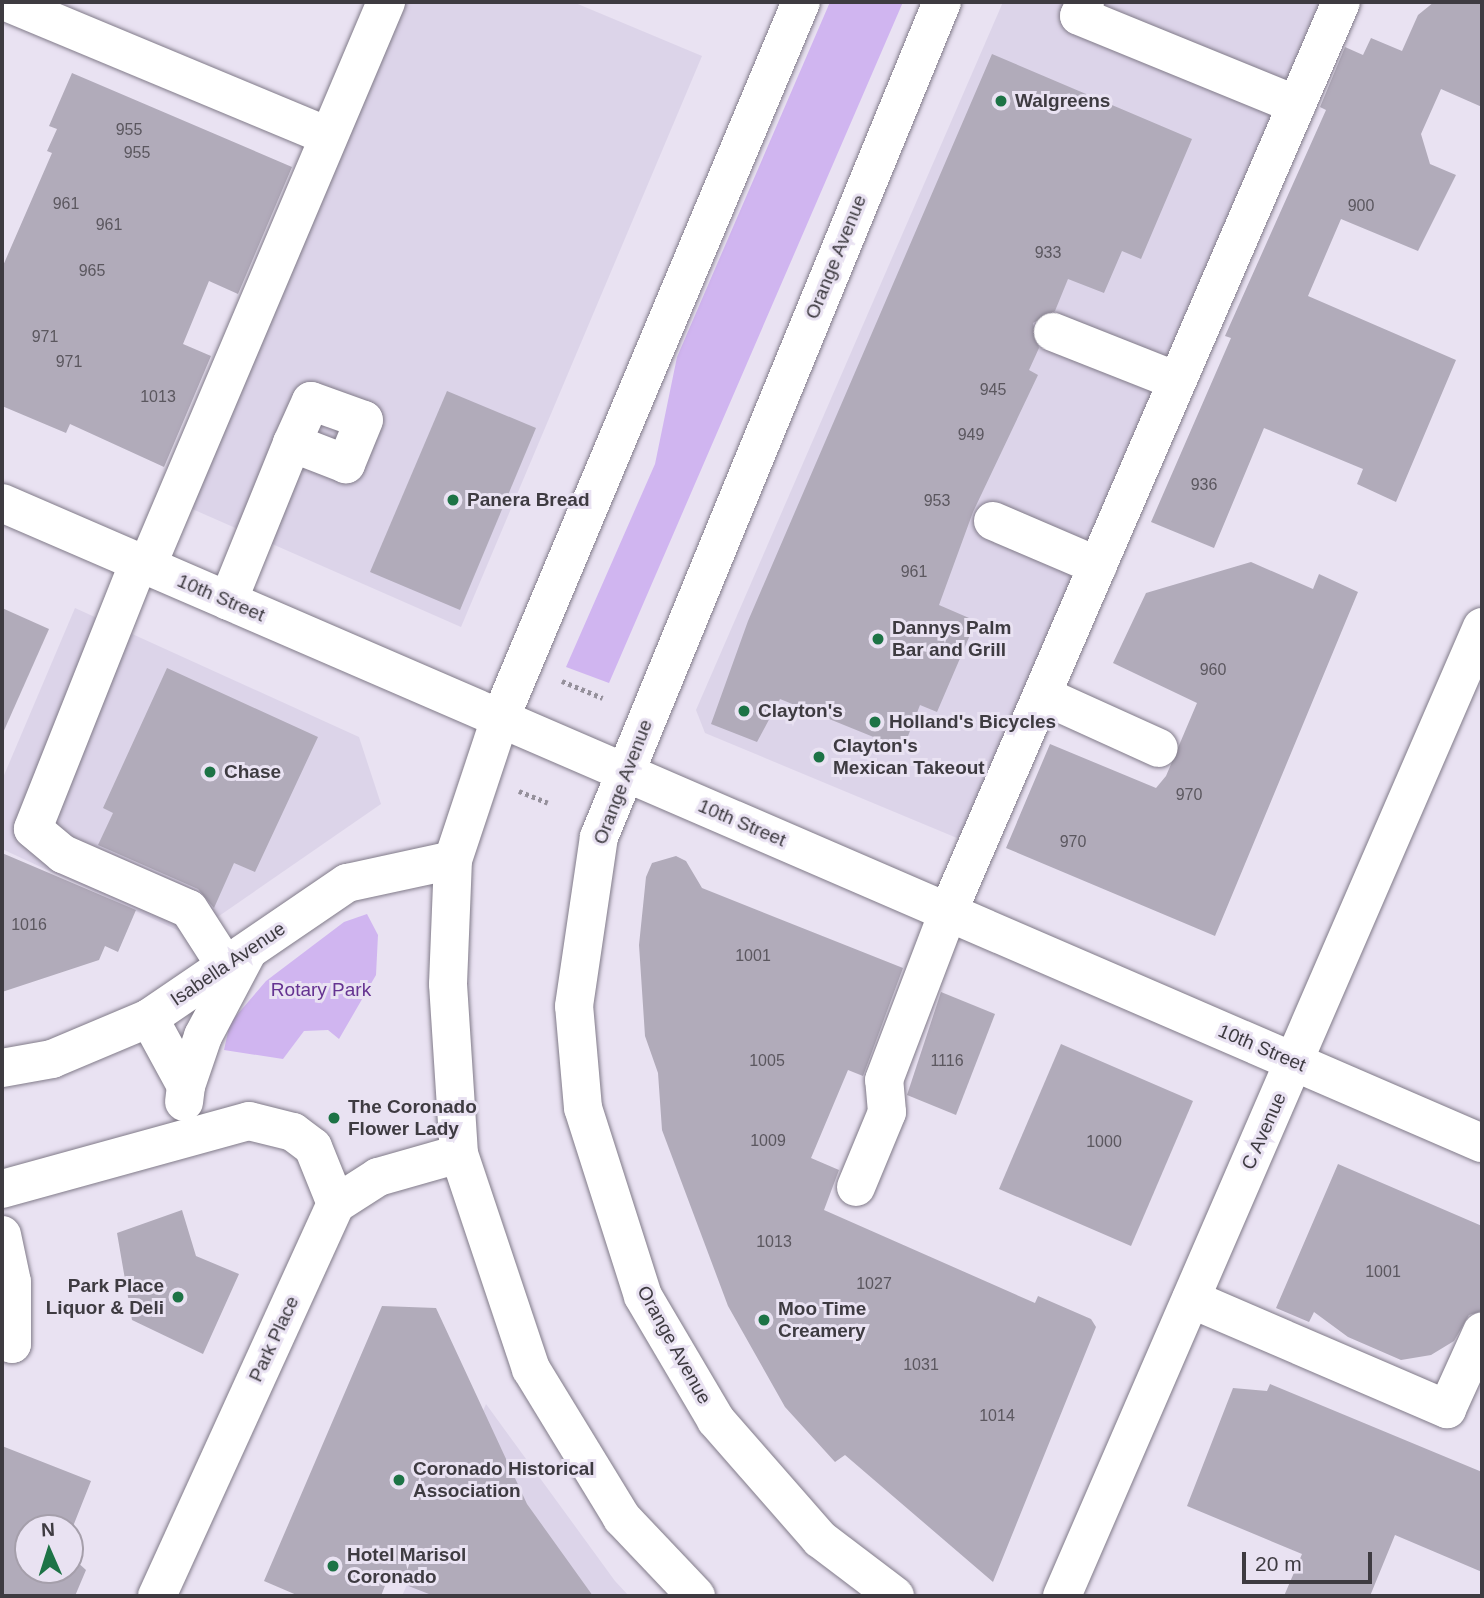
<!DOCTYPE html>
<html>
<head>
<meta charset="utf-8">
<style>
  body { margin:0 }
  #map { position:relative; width:1484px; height:1598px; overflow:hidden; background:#e9e2f2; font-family:Helvetica,sans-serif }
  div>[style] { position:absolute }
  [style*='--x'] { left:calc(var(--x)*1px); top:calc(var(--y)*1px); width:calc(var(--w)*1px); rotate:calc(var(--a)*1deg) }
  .built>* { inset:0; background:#dcd4e9 }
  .green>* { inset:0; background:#d0b5f0 }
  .building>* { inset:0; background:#b1abba }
  .path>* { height:4.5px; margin-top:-2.25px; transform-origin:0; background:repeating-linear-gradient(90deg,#95909b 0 3.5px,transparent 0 7px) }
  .roads { filter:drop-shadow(0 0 2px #817b89) drop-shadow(0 0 2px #817b89) }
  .minor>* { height:38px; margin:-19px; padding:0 19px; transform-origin:19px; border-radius:19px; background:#fff }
  .highway>* { height:38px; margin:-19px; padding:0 19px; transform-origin:19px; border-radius:19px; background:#fff }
  .dots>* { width:19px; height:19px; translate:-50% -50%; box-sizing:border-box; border:4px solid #e9e2f2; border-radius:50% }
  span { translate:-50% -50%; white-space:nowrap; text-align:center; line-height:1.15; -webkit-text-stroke:6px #e9e2f2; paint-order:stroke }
  .number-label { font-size:16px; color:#5b575f }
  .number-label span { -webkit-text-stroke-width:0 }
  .poi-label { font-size:19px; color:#3e3b41; font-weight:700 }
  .left { translate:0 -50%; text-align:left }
  .right { translate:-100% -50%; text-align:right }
  .street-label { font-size:19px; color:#3e3b41 }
  .park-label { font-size:19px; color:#653391 }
  .frame { position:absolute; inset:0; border:4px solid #3e3b41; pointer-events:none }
  .north { position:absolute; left:14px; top:1514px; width:70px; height:70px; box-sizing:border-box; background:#e9e2f2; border:2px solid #a59fab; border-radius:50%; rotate:357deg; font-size:19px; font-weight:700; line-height:28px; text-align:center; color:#3e3b41 }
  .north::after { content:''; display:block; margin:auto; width:24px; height:32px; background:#1d7346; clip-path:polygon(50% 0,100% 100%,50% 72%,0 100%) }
  .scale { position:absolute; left:1242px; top:1552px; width:130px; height:32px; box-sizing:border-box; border:4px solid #3e3b41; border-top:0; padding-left:9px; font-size:21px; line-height:24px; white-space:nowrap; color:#3e3b41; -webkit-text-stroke:5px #e9e2f2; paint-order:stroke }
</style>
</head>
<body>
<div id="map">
  <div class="built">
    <i style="clip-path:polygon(401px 2px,573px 2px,702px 56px,461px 627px,190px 508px)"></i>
    <i style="clip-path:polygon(1003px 2px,1332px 2px,969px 843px,705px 733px,696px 710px)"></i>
    <i style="clip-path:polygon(75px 608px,359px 737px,381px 804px,190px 936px,2px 849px,2px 780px)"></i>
    <i style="clip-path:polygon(486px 1404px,615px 1581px,629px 1596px,402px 1596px)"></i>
  </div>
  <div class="green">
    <i style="clip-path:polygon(830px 2px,903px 2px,609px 683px,566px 667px,655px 464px,677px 357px)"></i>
    <i style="clip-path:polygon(367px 914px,378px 935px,376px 975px,339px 1039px,328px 1030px,304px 1031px,283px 1059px,224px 1050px,230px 1023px,266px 981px,344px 922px)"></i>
  </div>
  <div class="building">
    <i style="clip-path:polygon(1434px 2px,1482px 2px,1482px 107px,1441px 89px,1421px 134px,1430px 164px,1456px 175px,1418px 251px,1341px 219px,1308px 296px,1456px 360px,1396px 502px,1357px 484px,1363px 469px,1264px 428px,1214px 548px,1151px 522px,1231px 338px,1225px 336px,1326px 110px,1320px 107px,1345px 47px,1363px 55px,1371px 38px,1402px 51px,1418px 15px)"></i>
    <i style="clip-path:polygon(992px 54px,1192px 139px,1141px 259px,1122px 251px,1104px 293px,1068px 279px,1055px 311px,1033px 323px,1039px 348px,1029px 370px,1038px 375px,973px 512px,939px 605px,976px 621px,937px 712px,920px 705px,903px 749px,780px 699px,757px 742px,711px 724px,748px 621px)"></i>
    <i style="clip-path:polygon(72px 73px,292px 167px,238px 294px,209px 281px,183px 344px,211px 356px,164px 467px,70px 424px,66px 433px,2px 406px,2px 268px,52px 153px,47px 151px,57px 129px,49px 126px)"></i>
    <i style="clip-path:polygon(447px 391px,536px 428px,460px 610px,370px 572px)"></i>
    <i style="clip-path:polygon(1251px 562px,1313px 589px,1319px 574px,1358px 592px,1215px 936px,1006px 848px,1050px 744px,1156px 788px,1166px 776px,1197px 703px,1113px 663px,1146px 593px)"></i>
    <i style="clip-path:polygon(2px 608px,49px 629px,2px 735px)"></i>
    <i style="clip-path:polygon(167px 668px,318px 737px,255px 872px,234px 863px,214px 908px,198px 889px,98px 845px,113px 813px,103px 808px)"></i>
    <i style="clip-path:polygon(2px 853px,136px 910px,118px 952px,105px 946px,99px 960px,2px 992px)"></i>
    <i style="clip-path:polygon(676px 856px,686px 861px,702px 888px,903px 968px,863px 1076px,848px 1070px,811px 1158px,839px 1170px,824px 1210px,1035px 1303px,1038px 1296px,1091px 1319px,1096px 1327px,993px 1582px,845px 1455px,835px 1462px,785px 1407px,728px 1306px,662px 1130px,658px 1073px,645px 1036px,639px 945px,646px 877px,652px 863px)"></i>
    <i style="clip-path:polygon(941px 992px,995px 1014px,956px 1115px,907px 1095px)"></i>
    <i style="clip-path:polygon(1061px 1044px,1193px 1101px,1131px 1246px,999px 1189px)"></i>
    <i style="clip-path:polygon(1338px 1164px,1482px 1226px,1482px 1311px,1469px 1315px,1454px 1341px,1431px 1355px,1401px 1360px,1348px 1337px,1314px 1312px,1309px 1322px,1276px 1308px)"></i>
    <i style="clip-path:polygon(182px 1210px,196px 1256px,239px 1274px,203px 1354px,132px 1320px,117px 1233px)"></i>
    <i style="clip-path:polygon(382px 1306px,436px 1308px,527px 1504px,593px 1596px,434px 1596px,388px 1578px,381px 1596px,299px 1596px,264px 1581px)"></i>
    <i style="clip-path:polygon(1270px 1384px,1482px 1472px,1482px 1572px,1395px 1535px,1370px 1596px,1284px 1596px,1302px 1554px,1187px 1506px,1233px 1388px,1267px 1391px)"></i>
    <i style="clip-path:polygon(2px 1446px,91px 1481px,70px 1534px,70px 1528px,28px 1528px,28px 1570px,70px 1570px,70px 1558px,75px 1560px,86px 1570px,75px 1596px,2px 1596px)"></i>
  </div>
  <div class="path">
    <i style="--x:562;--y:681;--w:44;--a:22.5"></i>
    <i style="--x:519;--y:791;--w:31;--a:22"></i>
  </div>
  <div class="roads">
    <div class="minor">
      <i style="--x:6;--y:2;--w:349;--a:22.6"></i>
      <i style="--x:1085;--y:2;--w:15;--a:113"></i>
      <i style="--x:1079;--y:16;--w:235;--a:22.2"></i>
      <i style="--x:1053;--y:332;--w:133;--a:21.6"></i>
      <i style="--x:2;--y:503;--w:1612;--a:23.39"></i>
      <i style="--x:993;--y:521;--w:114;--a:23.2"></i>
      <i style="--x:139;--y:562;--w:287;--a:111.7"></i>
      <i style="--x:33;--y:829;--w:39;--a:40"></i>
      <i style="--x:63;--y:854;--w:137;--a:23.6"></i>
      <i style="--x:189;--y:909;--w:63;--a:57.3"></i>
      <i style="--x:147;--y:566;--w:613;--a:-67.03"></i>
      <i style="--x:228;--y:601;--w:170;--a:-67.9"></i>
      <i style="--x:292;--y:443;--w:46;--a:-65.7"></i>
      <i style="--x:311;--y:401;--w:56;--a:19.7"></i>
      <i style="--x:364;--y:420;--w:48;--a:112.2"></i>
      <i style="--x:346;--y:464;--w:58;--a:-158.7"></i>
      <i style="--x:1042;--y:695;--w:128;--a:24.4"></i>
      <i style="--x:149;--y:1018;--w:77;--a:61.4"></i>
      <i style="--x:186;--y:1086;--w:16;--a:97"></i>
      <i style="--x:2;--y:1068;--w:51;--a:-10.2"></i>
      <i style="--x:52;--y:1059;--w:105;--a:-22.9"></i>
      <i style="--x:149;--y:1018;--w:240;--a:-34.3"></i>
      <i style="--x:347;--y:883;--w:108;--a:-12.2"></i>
      <i style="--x:186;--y:1086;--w:53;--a:-71.2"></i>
      <i style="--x:203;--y:1036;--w:94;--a:-62.1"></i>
      <i style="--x:856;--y:1187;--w:81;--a:-67.5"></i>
      <i style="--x:887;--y:1112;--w:32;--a:-95"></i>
      <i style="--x:884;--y:1080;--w:180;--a:-69.1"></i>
      <i style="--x:948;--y:912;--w:991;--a:-66.64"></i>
      <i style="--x:2;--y:1189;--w:256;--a:-15.4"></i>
      <i style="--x:249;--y:1121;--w:45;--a:14"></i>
      <i style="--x:293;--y:1132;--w:25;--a:37"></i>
      <i style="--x:313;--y:1147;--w:61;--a:68"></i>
      <i style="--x:2;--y:1235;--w:48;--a:78"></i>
      <i style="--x:12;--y:1282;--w:62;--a:90"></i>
      <i style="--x:12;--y:1344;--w:11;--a:-158"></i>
      <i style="--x:1191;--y:1299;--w:279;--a:23.3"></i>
      <i style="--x:1447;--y:1409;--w:85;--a:-65.6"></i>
      <i style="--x:157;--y:1596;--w:431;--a:-65.5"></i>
      <i style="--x:336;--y:1204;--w:50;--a:-32.7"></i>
      <i style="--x:378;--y:1177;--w:84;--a:-15.9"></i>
      <i style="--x:1062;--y:1596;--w:1056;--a:-66.57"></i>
    </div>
    <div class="highway">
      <i style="--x:696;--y:1596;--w:108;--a:-133.5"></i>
      <i style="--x:622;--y:1518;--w:175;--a:-121.4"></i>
      <i style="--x:531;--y:1369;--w:227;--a:-108.5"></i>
      <i style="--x:459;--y:1154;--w:170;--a:-93.7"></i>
      <i style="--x:448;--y:984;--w:124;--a:-87.7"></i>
      <i style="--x:453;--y:860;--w:149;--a:-71.6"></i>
      <i style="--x:500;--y:719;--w:778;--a:-67.23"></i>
      <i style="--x:895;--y:1596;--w:94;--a:-142.8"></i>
      <i style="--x:820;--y:1539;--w:158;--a:-131.2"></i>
      <i style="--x:716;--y:1420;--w:144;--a:-120.5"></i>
      <i style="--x:643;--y:1296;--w:197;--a:-107.7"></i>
      <i style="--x:583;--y:1108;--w:102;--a:-95"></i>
      <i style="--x:574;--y:1006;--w:171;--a:-81.6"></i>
      <i style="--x:599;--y:837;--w:903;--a:-67.67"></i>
    </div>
  </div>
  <div class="dots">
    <i style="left:1001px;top:101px;background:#1d7346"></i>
    <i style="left:453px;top:500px;background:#1d7346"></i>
    <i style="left:878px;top:639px;background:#1d7346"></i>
    <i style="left:744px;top:711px;background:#1d7346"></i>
    <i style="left:875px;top:722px;background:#1d7346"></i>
    <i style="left:819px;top:757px;background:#1d7346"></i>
    <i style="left:210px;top:772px;background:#1d7346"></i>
    <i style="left:334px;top:1118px;background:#1d7346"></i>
    <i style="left:178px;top:1297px;background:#1d7346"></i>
    <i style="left:764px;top:1320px;background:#1d7346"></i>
    <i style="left:399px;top:1480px;background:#1d7346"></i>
    <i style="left:333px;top:1566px;background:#1d7346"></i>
  </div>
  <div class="number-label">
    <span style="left:129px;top:130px">955</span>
    <span style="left:137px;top:153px">955</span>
    <span style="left:66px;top:204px">961</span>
    <span style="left:1361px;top:206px">900</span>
    <span style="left:109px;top:225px">961</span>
    <span style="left:1048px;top:253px">933</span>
    <span style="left:92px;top:271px">965</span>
    <span style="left:45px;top:337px">971</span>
    <span style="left:69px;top:362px">971</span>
    <span style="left:993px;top:390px">945</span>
    <span style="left:158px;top:397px">1013</span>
    <span style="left:971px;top:435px">949</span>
    <span style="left:1204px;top:485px">936</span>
    <span style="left:937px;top:501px">953</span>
    <span style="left:914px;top:572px">961</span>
    <span style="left:1213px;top:670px">960</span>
    <span style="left:1189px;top:795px">970</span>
    <span style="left:1073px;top:842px">970</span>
    <span style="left:29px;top:925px">1016</span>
    <span style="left:753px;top:956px">1001</span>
    <span style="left:767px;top:1061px">1005</span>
    <span style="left:947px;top:1061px">1116</span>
    <span style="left:768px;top:1141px">1009</span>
    <span style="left:1104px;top:1142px">1000</span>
    <span style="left:774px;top:1242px">1013</span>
    <span style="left:1383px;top:1272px">1001</span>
    <span style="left:874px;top:1284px">1027</span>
    <span style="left:921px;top:1365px">1031</span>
    <span style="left:997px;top:1416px">1014</span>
  </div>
  <div class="poi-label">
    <span class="left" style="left:1015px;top:101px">Walgreens</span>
    <span class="left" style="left:467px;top:500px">Panera Bread</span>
    <span class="left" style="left:892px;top:639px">Dannys Palm<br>Bar and Grill</span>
    <span class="left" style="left:758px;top:711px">Clayton's</span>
    <span class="left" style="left:889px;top:722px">Holland's Bicycles</span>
    <span class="left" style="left:833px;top:757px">Clayton's<br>Mexican Takeout</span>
    <span class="left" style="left:224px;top:772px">Chase</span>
    <span class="left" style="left:348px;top:1118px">The Coronado<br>Flower Lady</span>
    <span class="right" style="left:164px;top:1297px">Park Place<br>Liquor &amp; Deli</span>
    <span class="left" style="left:778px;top:1320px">Moo Time<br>Creamery</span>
    <span class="left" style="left:413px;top:1480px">Coronado Historical<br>Association</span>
    <span class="left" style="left:347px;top:1566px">Hotel Marisol<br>Coronado</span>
  </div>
  <div class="street-label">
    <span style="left:836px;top:257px;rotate:-68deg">Orange Avenue</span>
    <span style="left:221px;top:598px;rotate:23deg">10th Street</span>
    <span style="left:623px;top:782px;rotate:-69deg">Orange Avenue</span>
    <span style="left:742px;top:823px;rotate:23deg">10th Street</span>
    <span style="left:228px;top:964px;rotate:-34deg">Isabella Avenue</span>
    <span style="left:1262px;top:1048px;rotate:23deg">10th Street</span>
    <span style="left:1264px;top:1131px;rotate:-66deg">C Avenue</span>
    <span style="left:274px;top:1339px;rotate:-65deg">Park Place</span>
    <span style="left:674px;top:1345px;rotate:61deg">Orange Avenue</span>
  </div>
  <div class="park-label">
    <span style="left:321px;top:990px">Rotary Park</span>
  </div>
  <div class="frame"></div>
  <div class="north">N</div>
  <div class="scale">20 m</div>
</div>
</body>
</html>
